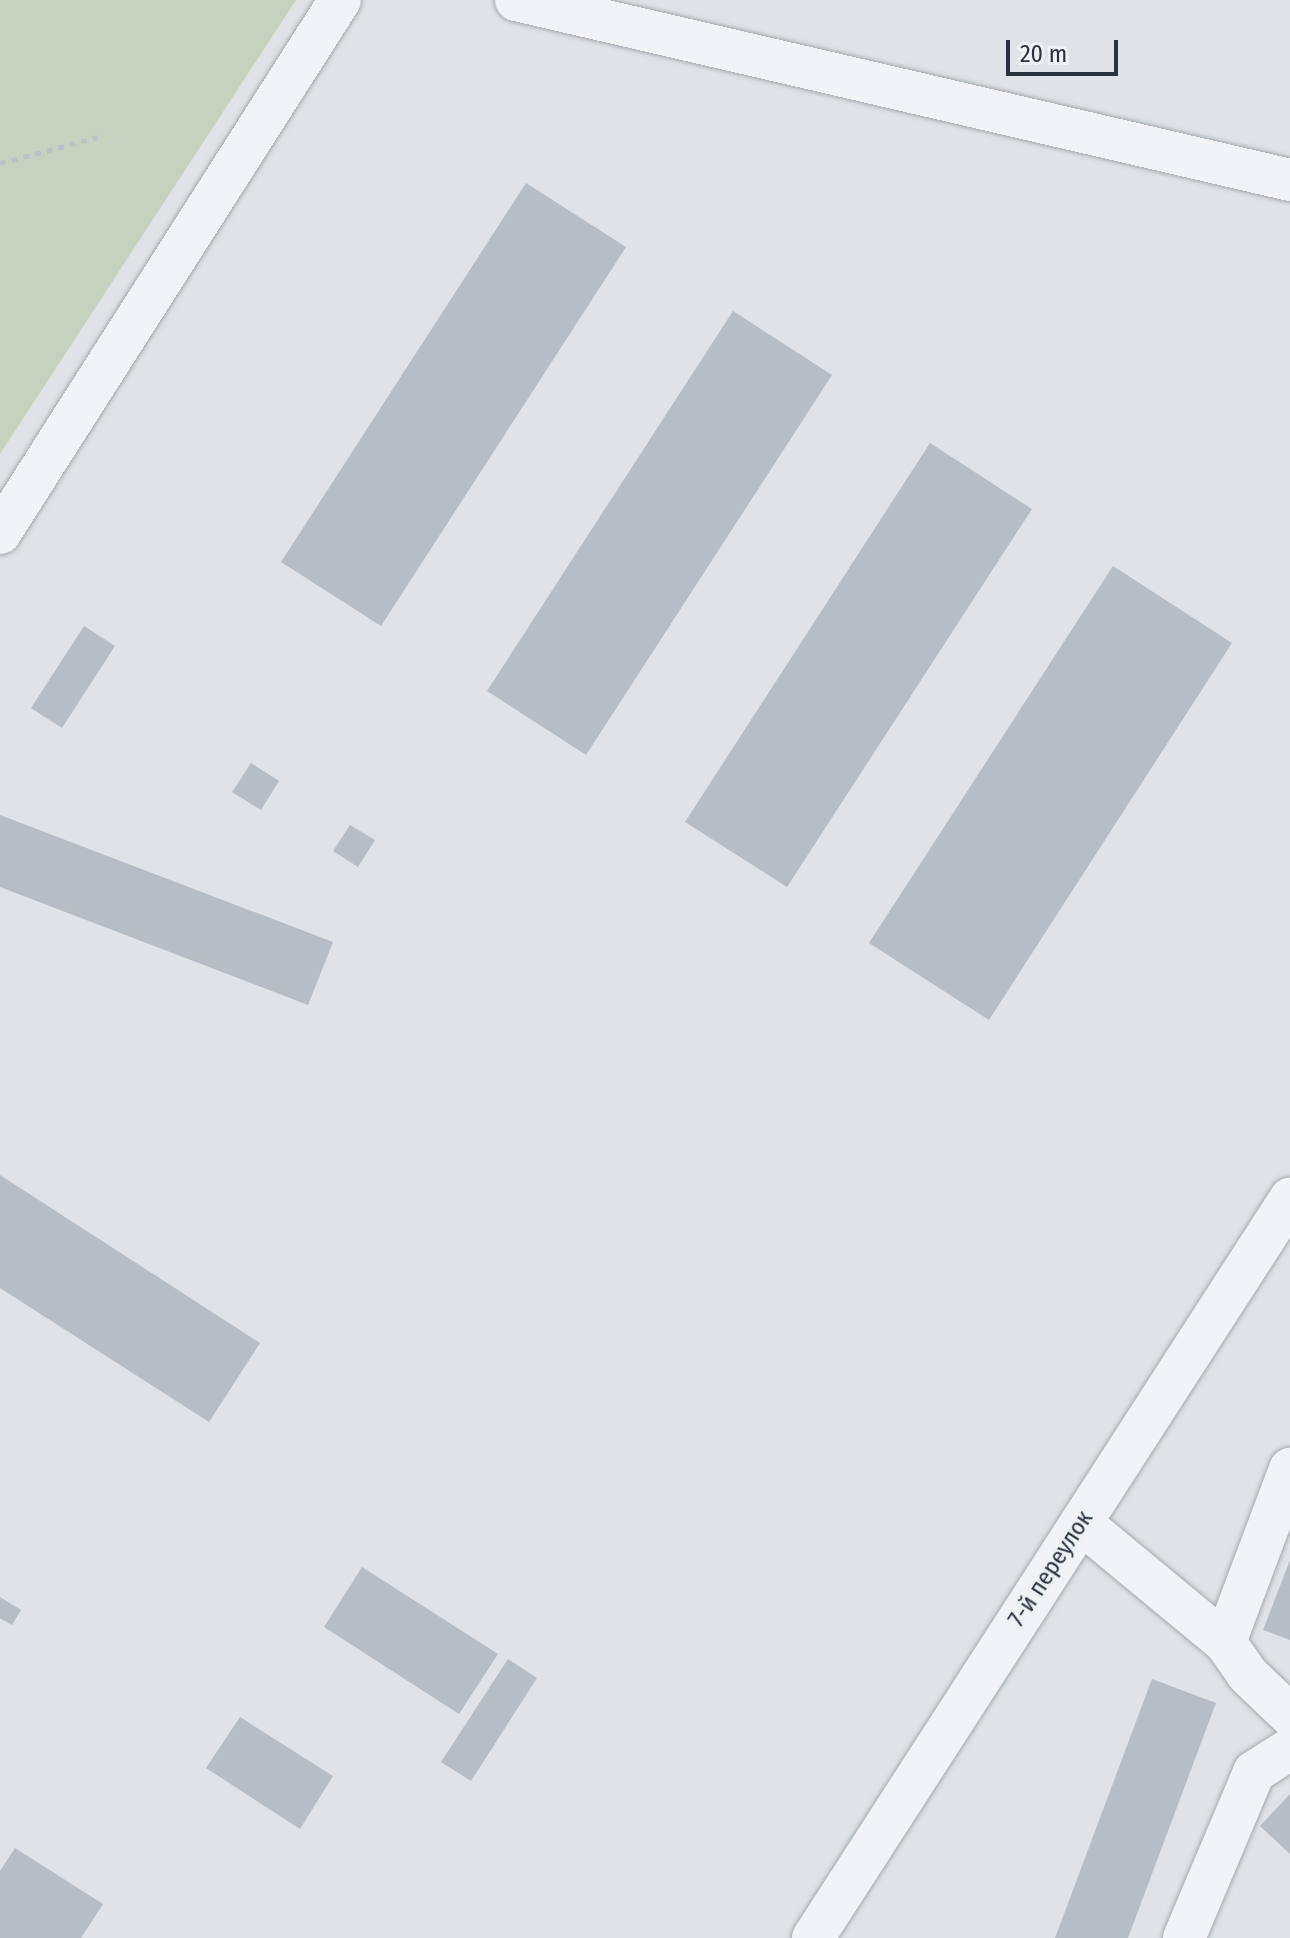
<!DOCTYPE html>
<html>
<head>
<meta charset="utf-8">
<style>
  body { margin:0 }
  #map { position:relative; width:1290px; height:1938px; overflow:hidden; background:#dfe3e7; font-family:"Fira Sans Condensed",sans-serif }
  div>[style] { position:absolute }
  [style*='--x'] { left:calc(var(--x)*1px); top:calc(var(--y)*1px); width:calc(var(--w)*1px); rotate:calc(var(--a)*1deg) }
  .green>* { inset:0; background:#c6d1c0 }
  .building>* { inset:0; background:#b6bdc4 }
  .path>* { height:5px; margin-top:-2.5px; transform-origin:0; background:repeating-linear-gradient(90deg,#bdc1c6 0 6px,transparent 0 12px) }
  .roads { filter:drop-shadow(0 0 2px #a5aab1) drop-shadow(0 0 2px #a5aab1) }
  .minor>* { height:42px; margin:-21px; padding:0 21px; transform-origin:21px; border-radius:21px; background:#f1f3f6 }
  span { translate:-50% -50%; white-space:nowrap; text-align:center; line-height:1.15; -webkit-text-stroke:6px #eef2f5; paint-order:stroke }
  .street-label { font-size:24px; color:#29323e }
  .scale { position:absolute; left:1006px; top:40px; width:112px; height:36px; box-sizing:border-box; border:4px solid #29323e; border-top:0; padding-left:10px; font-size:24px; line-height:28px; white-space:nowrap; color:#29323e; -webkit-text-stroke:6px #eef2f5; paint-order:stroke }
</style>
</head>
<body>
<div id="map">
  <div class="green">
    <i style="clip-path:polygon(0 0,296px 0,0 454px)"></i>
  </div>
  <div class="building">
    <i style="clip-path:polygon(526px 183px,626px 247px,381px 626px,281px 562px)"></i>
    <i style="clip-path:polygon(733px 311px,832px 375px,586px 755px,487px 691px)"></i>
    <i style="clip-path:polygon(930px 443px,1032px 509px,787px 887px,685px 822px)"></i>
    <i style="clip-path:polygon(1113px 566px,1232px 643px,989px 1020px,869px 943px)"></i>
    <i style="clip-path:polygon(84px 626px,115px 646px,62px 728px,31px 708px)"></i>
    <i style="clip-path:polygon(251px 763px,279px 781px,261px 810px,232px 792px)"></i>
    <i style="clip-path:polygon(0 815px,333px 942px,308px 1005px,0 887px)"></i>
    <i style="clip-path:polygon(350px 825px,375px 840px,358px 867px,333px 851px)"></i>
    <i style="clip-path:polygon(0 1175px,260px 1343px,209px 1422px,0 1288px)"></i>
    <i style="clip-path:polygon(1290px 1560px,1290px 1640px,1263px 1630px)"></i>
    <i style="clip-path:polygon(362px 1567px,498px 1654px,459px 1714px,324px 1627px)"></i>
    <i style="clip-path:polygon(0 1597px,21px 1610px,12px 1625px,0 1618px)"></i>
    <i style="clip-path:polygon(508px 1659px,537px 1678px,471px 1781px,441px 1762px)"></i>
    <i style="clip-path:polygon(1152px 1679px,1216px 1703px,1128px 1938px,1055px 1938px)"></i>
    <i style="clip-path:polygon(240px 1717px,333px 1776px,300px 1829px,206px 1768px)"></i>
    <i style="clip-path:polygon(1290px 1794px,1290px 1854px,1260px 1826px)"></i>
    <i style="clip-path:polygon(15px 1848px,103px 1904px,81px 1938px,0 1938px,0 1871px)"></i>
  </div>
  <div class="path">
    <i style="--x:0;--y:163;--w:101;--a:-14.9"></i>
  </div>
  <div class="roads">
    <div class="minor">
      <i style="--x:516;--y:0;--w:795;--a:13.09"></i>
      <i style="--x:0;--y:533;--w:632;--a:-57.47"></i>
      <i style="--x:1081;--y:1523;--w:187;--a:39.6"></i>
      <i style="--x:1225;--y:1642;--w:39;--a:55"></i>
      <i style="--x:1247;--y:1674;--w:59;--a:43.6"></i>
      <i style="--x:1225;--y:1642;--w:185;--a:-69.4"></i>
      <i style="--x:813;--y:1938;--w:880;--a:-57.16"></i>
      <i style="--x:1184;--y:1938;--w:180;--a:-67.1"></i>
      <i style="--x:1254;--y:1772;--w:43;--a:-32.6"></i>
    </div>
  </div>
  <div class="street-label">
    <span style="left:1051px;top:1569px;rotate:-57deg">7-й переулок</span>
  </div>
  <div class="scale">20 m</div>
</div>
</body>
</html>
